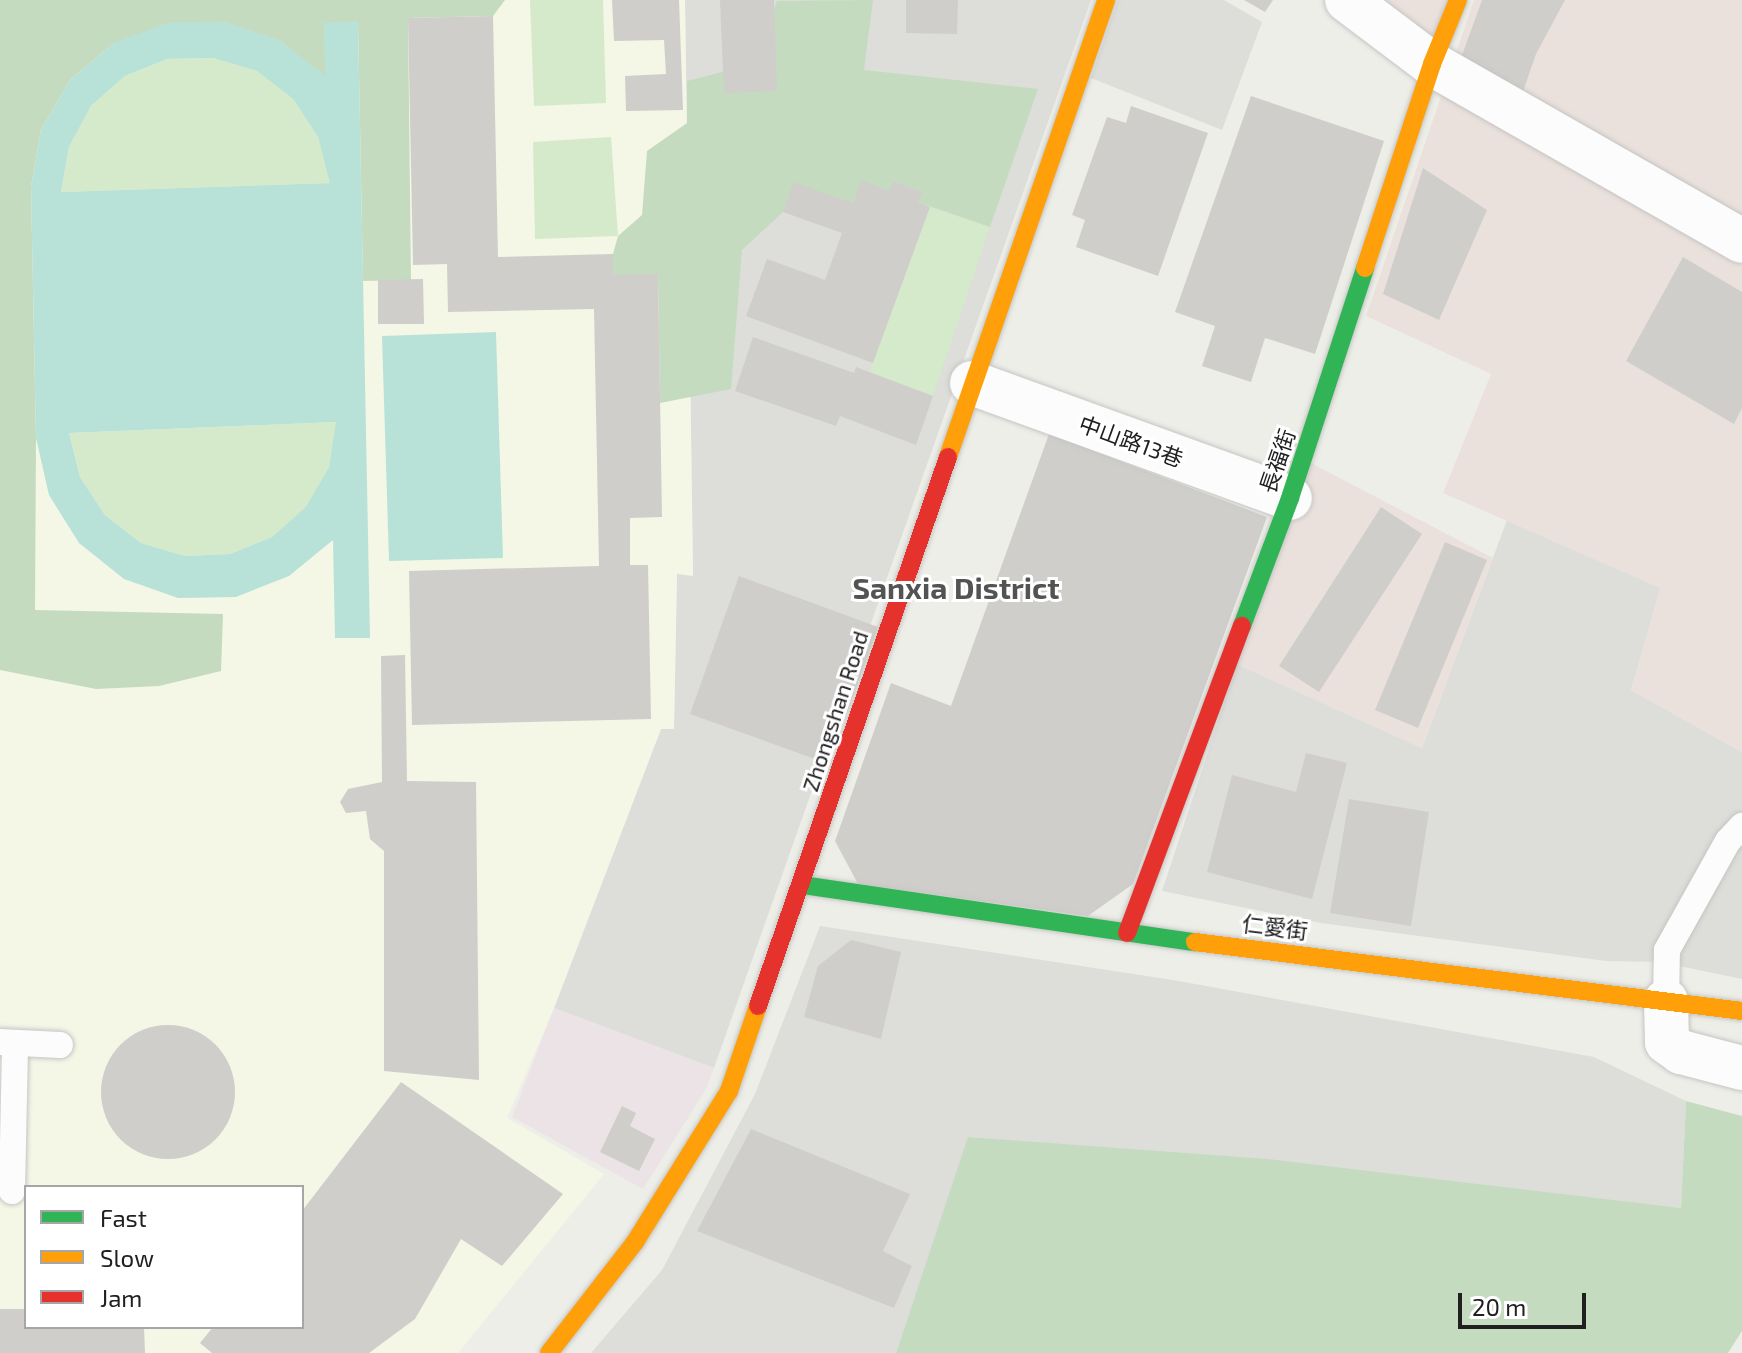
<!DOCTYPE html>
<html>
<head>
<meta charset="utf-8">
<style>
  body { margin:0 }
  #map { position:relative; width:1742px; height:1353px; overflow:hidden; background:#eeeee9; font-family:"Exo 2","Noto Sans TC",sans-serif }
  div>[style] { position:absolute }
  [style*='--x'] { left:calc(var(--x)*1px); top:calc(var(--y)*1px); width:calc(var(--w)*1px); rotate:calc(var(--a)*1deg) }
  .residential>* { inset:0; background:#ddddda }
  .commercial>* { inset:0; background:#ebe1dc }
  .industrial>* { inset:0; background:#ebe3e6 }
  .education>* { inset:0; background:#f4f6e6 }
  .grass>* { inset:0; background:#d5eaca }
  .forest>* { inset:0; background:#c5dbc0 }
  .pitch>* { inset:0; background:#b8e2d8 }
  .building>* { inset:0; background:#cfceca }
  .round { border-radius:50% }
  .roads { filter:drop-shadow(0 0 2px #c5c5c3) drop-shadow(0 0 2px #c5c5c3) }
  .lane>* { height:26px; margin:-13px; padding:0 13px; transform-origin:13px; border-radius:13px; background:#fcfcfc }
  .street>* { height:44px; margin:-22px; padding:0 22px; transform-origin:22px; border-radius:22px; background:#fcfcfc }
  .fast>* { height:18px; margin:-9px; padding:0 9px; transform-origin:9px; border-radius:9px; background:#30b455 }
  .slow>* { height:18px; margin:-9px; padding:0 9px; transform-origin:9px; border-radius:9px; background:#ff9f0a }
  .jam>* { height:18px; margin:-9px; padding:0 9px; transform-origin:9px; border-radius:9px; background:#e5322d }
  span { translate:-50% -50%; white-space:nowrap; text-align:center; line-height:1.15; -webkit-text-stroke:6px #fff; paint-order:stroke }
  .street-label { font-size:22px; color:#202020 }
  .district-label { font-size:30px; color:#535353; font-weight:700 }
  .legend { position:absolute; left:24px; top:1185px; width:280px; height:144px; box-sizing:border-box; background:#fff; border:2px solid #a6a6a6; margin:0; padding:10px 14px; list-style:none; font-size:24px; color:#202020 }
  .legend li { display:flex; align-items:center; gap:16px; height:40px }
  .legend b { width:40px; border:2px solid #a6a6a6 }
  .scale { position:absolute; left:1458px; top:1293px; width:128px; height:36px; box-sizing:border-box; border:4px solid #202020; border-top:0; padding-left:10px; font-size:24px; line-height:28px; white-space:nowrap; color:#202020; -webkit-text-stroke:6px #fff; paint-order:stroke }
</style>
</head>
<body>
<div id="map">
  <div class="residential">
    <i style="clip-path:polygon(685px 0,1091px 0,714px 1068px,554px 1008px,661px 729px,674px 728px,677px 573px,693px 575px)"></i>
    <i style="clip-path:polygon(1118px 0,1224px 0,1262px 22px,1222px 130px,1091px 78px)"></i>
    <i style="clip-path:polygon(1507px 520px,1661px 588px,1631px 690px,1742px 752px,1742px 979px,1660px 962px,1606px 961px,1321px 923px,1162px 891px,1237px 664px,1422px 748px)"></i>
    <i style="clip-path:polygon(820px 926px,1173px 980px,1594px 1057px,1686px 1101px,1681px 1208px,969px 1137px,896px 1353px,591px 1353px,662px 1270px,755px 1094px)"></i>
  </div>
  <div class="commercial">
    <i style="clip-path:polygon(1366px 0,1451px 0,1432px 50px)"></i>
    <i style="clip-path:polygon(1474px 0,1742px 0,1742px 752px,1631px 690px,1660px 588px,1443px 493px,1491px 374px,1366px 316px)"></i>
    <i style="clip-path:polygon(1311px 463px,1493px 558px,1422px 748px,1237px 664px)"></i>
  </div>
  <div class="industrial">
    <i style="clip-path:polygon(554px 1008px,714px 1068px,705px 1091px,643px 1189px,512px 1117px)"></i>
  </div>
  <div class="education">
    <i style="clip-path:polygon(evenodd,0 0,685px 0,693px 576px,677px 574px,674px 729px,661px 729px,554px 1008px,507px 1118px,604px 1174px,458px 1353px,0 1353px,0 0,26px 1187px,302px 1187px,302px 1327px,26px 1327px,26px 1187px)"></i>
  </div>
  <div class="grass">
    <i style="clip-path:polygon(530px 0,603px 0,606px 103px,534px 106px)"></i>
    <i style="clip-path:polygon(213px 58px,257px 71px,293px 99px,318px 137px,331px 183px,61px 192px,69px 147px,91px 106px,125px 76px,167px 59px)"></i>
    <i style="clip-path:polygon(611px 137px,618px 236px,535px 239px,533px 142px)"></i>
    <i style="clip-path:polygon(930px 207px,990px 227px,933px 396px,869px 372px)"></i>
    <i style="clip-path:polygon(337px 422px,329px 467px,307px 507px,272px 537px,230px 554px,185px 556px,141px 543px,105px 515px,80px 477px,69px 433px)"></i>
  </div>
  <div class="forest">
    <i style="clip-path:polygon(0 0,505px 0,493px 16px,408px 18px,411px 280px,363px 281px,358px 22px,325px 78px,279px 40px,114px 43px,70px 80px,41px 130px,31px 187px,36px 438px,35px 610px,223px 614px,221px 671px,159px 686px,96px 689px,0 670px)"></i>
    <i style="clip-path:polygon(873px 0,864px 70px,1038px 89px,990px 227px,918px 202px,921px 192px,893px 181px,889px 191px,861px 181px,853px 203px,793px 183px,783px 212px,742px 250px,731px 389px,660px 403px,658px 275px,613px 275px,613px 254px,618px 236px,642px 215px,647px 151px,687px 123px,687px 81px,761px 62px,760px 52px,777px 1px)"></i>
    <i style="clip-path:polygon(1686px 1101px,1742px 1116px,1742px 1331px,1728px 1353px,896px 1353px,968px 1137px,1267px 1159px,1681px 1208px)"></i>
  </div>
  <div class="pitch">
    <i style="clip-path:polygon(evenodd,358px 21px,370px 638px,335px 638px,333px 540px,289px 576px,236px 597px,178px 598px,124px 579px,79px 543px,49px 495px,36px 438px,31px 187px,41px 130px,70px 80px,114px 43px,167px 23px,225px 22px,279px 40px,325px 76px,324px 23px,358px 21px,213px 58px,257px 71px,293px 99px,318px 137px,330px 183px,61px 192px,69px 147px,91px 106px,125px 76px,167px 59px,213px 58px,358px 21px,336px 422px,329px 467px,306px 507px,272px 537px,230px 554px,185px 556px,141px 543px,105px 515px,80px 477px,69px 433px,336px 422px)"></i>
    <i style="clip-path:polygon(496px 332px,503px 558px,389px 561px,382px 336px)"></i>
  </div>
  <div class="building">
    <i style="clip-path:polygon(612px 0,679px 0,683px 110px,626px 111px,625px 76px,666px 74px,664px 40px,614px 41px)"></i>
    <i style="clip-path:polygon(720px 0,774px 0,777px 91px,724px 93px)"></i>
    <i style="clip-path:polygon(906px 0,958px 0,957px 34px,906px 33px)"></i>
    <i style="clip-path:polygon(1244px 0,1273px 0,1265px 12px)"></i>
    <i style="clip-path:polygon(1482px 0,1565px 0,1536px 54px,1519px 103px,1457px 69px)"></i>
    <i style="clip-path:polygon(493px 16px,498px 257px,613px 254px,613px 275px,658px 274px,662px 517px,630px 518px,630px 565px,648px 565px,651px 719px,412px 725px,409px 571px,599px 566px,594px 309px,448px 312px,447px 264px,413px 265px,408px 18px)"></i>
    <i style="clip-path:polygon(1251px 96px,1384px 141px,1315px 354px,1265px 338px,1251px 382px,1202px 366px,1215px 326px,1175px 312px)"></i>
    <i style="clip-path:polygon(1131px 106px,1208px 133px,1158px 276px,1076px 247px,1085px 220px,1072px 215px,1107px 117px,1126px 123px)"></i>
    <i style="clip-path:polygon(1423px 168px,1487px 210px,1439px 320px,1383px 294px)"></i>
    <i style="clip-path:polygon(861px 180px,889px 191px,893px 181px,922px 192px,918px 202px,930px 207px,873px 363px,746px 316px,767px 259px,825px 280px,842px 233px,783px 212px,793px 182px,853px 203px)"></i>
    <i style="clip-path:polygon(1683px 257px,1742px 292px,1742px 408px,1734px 424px,1626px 361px)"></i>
    <i style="clip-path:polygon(423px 279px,424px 324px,378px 324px,378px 280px)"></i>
    <i style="clip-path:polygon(753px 337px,854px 373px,856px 367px,933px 396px,916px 445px,840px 416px,836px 426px,735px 391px)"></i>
    <i style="clip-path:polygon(1049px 434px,1267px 517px,1133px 884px,1088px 916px,858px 884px,835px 841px,891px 683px,951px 706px)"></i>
    <i style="clip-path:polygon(1381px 507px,1422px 534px,1319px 692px,1279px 666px)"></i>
    <i style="clip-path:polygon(1445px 542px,1487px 560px,1418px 728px,1375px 710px)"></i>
    <i style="clip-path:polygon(739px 576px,878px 627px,829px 764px,690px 714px)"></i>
    <i style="clip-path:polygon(405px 655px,407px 781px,476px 782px,479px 1080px,384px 1071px,384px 851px,370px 839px,366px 811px,346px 813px,340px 802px,348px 789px,382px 782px,381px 656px)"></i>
    <i style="clip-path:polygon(1306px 753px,1347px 763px,1312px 899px,1207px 872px,1232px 775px,1296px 792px)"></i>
    <i style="clip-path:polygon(1349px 799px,1429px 812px,1411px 926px,1330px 913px)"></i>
    <i style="clip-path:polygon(851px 940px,901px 952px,881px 1039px,804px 1017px,818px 966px)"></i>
    <i class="round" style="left:101px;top:1025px;width:134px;height:134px"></i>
    <i style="clip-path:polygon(401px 1082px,563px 1194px,502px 1266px,461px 1239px,415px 1319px,369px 1353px,212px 1353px,200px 1343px,213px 1327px,302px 1327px,302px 1211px)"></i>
    <i style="clip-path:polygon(622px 1106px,636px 1113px,630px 1126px,655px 1139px,639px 1171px,600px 1152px)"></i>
    <i style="clip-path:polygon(751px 1129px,910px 1194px,883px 1251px,912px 1266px,894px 1308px,697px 1231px)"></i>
    <i style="clip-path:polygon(0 1309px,26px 1309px,26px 1327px,144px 1327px,145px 1353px,0 1353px)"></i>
  </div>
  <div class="roads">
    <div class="lane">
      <i style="--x:1666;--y:1001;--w:51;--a:-88.9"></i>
      <i style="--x:1667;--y:950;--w:125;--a:-60.8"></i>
      <i style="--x:1728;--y:841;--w:21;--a:-47"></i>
      <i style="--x:0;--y:1042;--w:60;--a:2.9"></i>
      <i style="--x:12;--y:1191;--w:148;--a:-88.8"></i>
    </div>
    <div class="street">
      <i style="--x:1347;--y:0;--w:106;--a:37"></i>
      <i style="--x:1432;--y:64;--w:357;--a:29.7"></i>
      <i style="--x:972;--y:383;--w:338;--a:19.9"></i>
      <i style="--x:1666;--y:1001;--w:41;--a:88.6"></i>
      <i style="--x:1667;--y:1042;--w:17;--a:36"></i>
      <i style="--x:1681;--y:1052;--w:63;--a:14.7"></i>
    </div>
    <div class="fast">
      <i style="--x:1242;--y:626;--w:137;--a:-69.4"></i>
      <i style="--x:1290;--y:498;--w:242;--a:-71.9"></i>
      <i style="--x:802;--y:885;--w:397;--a:8.3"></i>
    </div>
    <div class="slow">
      <i style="--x:1365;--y:268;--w:215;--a:-71.8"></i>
      <i style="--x:1432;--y:64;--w:69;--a:-67.9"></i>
      <i style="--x:948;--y:457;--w:484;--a:-70.9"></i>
      <i style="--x:1195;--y:942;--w:551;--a:7.19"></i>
      <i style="--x:549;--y:1353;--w:140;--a:-52.2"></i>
      <i style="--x:635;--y:1242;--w:178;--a:-58.1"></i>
      <i style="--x:729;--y:1091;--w:90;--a:-71.2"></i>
    </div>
    <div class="jam">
      <i style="--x:1127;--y:933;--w:328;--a:-69.5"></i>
      <i style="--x:758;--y:1006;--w:581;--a:-70.91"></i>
    </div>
  </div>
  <div class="street-label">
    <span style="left:1131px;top:441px;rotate:20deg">中山路13巷</span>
    <span style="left:1277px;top:461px;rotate:-71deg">長福街</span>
    <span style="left:835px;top:711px;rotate:-72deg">Zhongshan Road</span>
    <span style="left:1275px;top:927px;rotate:7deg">仁愛街</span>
  </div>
  <div class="district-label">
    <span style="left:956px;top:587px">Sanxia District</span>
  </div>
  <ul class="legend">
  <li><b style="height:10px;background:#30b455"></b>Fast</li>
  <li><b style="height:10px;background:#ff9f0a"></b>Slow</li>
  <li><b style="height:10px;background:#e5322d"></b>Jam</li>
  </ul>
  <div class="scale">20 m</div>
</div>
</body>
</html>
